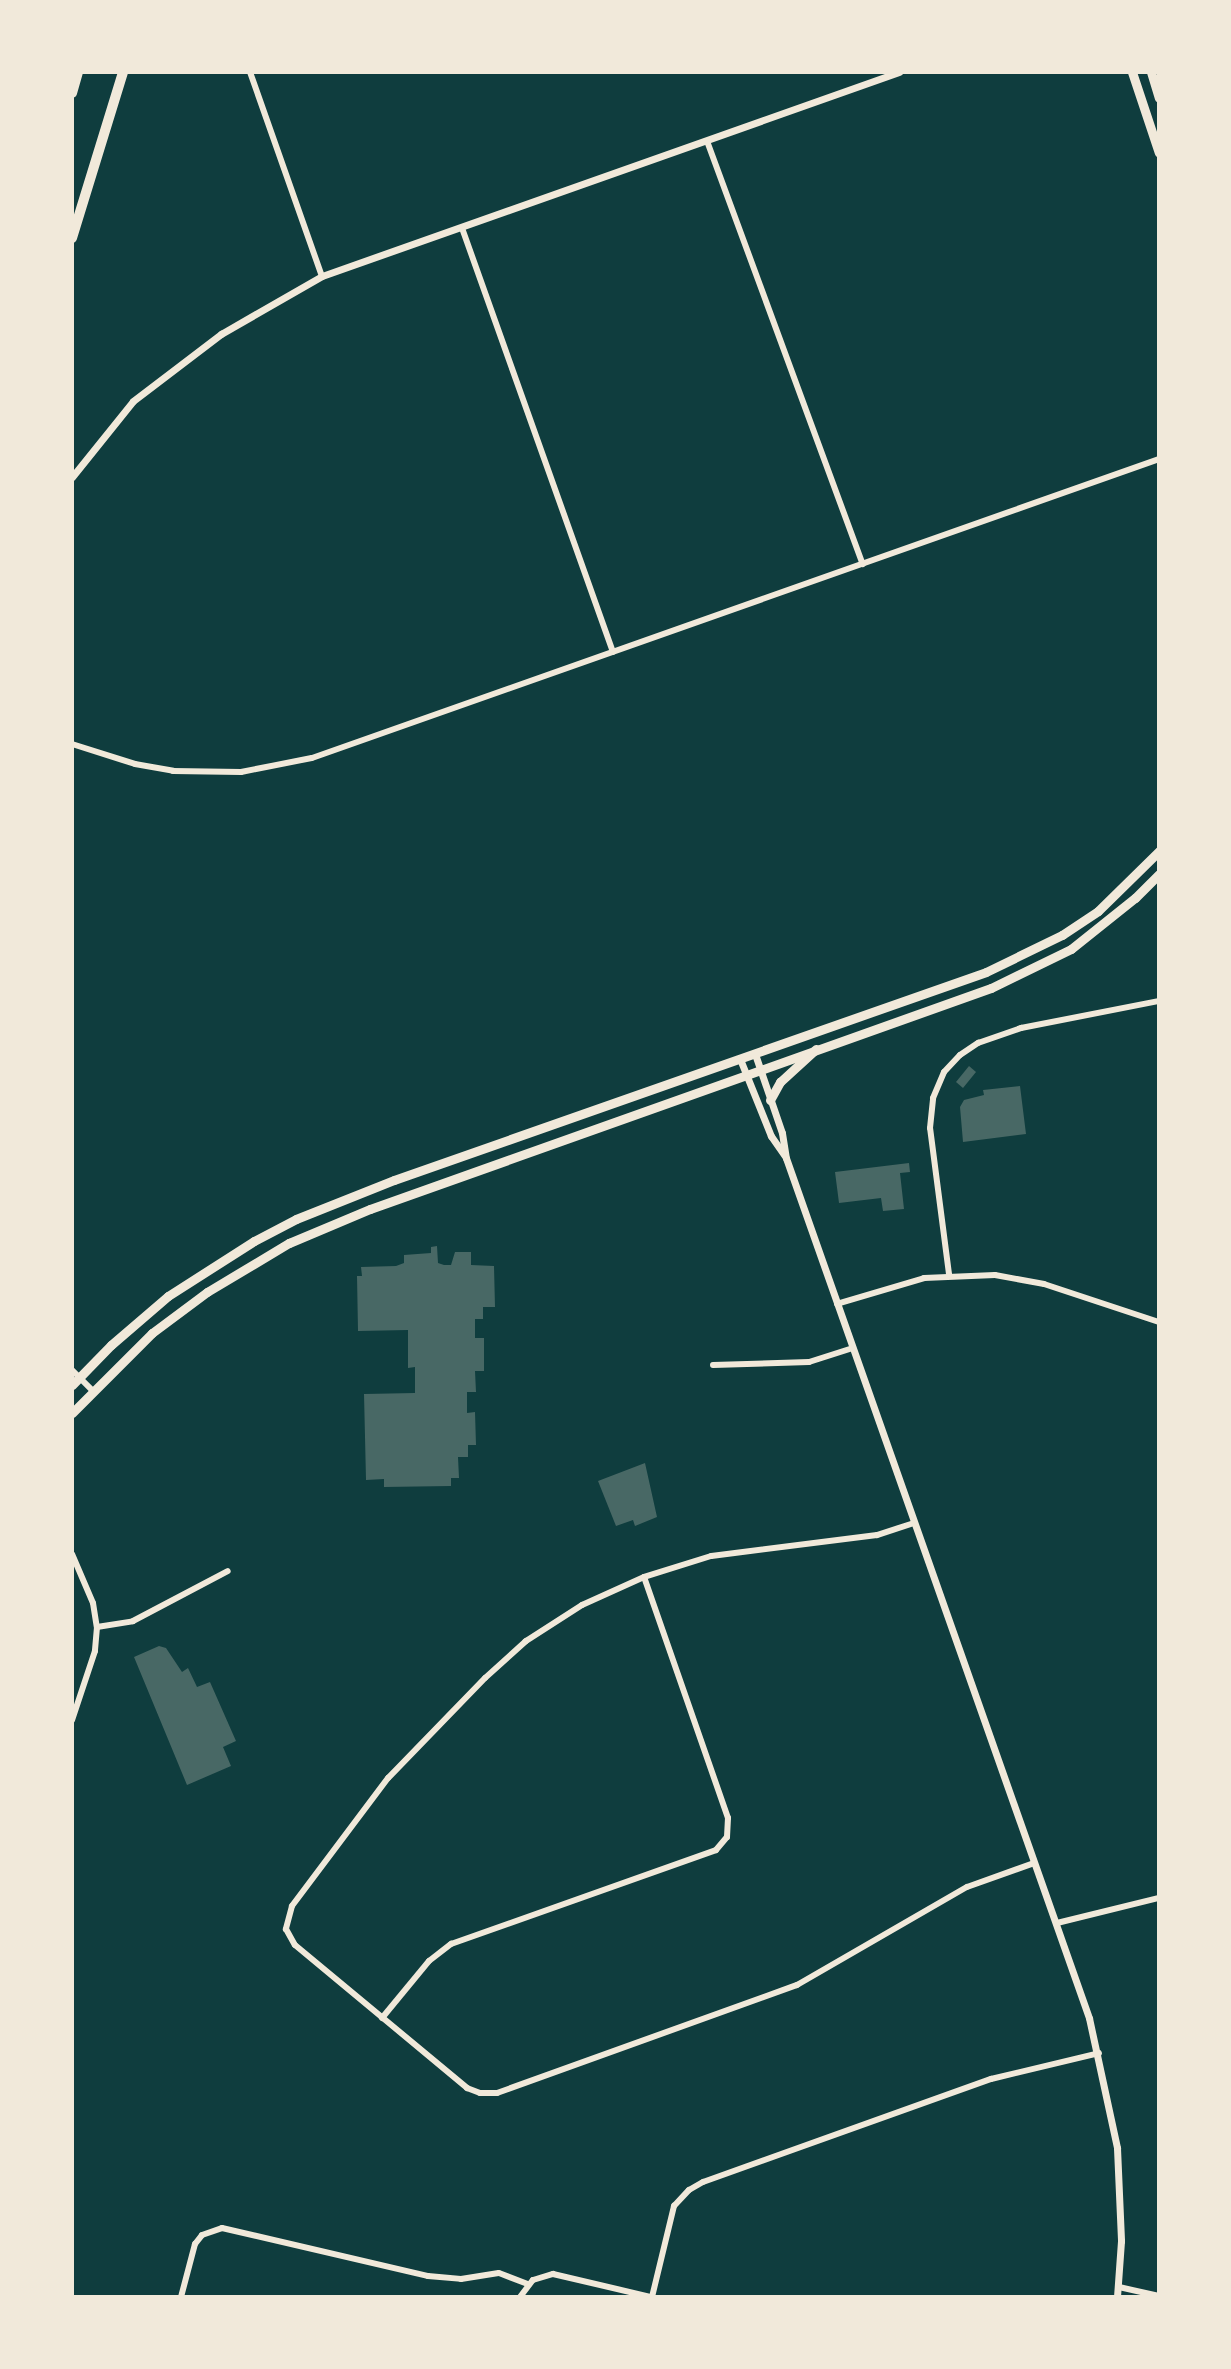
<!DOCTYPE html>
<html>
<head>
<meta charset="utf-8">
<style>
  body { margin:0 }
  #map { position:relative; width:1231px; height:2369px; overflow:hidden; background:#0f3d3e; font-family:Ubuntu,sans-serif }
  div>[style] { position:absolute }
  [style*='--x'] { left:calc(var(--x)*1px); top:calc(var(--y)*1px); width:calc(var(--w)*1px); rotate:calc(var(--a)*1deg) }
  .building>* { inset:0; background:#486865 }
  .minor>* { height:6px; margin:-3px; padding:0 3px; transform-origin:3px; border-radius:3px; background:#f1e9da }
  .tertiary>* { height:7px; margin:-3.5px; padding:0 3.5px; transform-origin:3.5px; border-radius:3.5px; background:#f1e9da }
  .primary>* { height:9px; margin:-4.5px; padding:0 4.5px; transform-origin:4.5px; border-radius:4.5px; background:#f1e9da }
  .motorway>* { height:10px; margin:-5px; padding:0 5px; transform-origin:5px; border-radius:5px; background:#f1e9da }
  span { translate:-50% -50%; white-space:nowrap; text-align:center; line-height:1.15; -webkit-text-stroke:7px #f1e9da; paint-order:stroke }
  .frame { position:absolute; inset:0; border:74px solid #f1e9da; pointer-events:none }
</style>
</head>
<body>
<div id="map">
  <div class="building">
    <i style="clip-path:polygon(969px 1066px,976px 1072px,963px 1088px,956px 1082px)"></i>
    <i style="clip-path:polygon(1020px 1086px,1026px 1134px,963px 1142px,960px 1107px,964px 1100px,984px 1095px,983px 1090px)"></i>
    <i style="clip-path:polygon(909px 1163px,910px 1172px,900px 1173px,904px 1209px,883px 1211px,881px 1198px,839px 1203px,835px 1172px)"></i>
    <i style="clip-path:polygon(437px 1246px,438px 1263px,444px 1265px,451px 1265px,455px 1252px,471px 1252px,471px 1265px,494px 1266px,495px 1307px,483px 1307px,483px 1319px,475px 1319px,475px 1338px,484px 1338px,484px 1371px,475px 1371px,476px 1392px,467px 1392px,467px 1413px,475px 1412px,476px 1445px,468px 1445px,468px 1457px,458px 1457px,459px 1478px,451px 1478px,451px 1486px,384px 1487px,384px 1479px,366px 1480px,364px 1394px,415px 1393px,415px 1367px,408px 1368px,408px 1330px,358px 1331px,357px 1276px,362px 1276px,361px 1267px,396px 1266px,404px 1263px,404px 1255px,431px 1253px,431px 1247px)"></i>
    <i style="clip-path:polygon(645px 1463px,657px 1517px,635px 1526px,633px 1520px,616px 1526px,598px 1481px)"></i>
    <i style="clip-path:polygon(159px 1646px,166px 1648px,182px 1672px,188px 1668px,197px 1687px,210px 1682px,236px 1741px,223px 1747px,231px 1766px,187px 1785px,134px 1657px)"></i>
  </div>
  <div class="minor">
    <i style="--x:250;--y:72;--w:216;--a:70.6"></i>
    <i style="--x:707;--y:141;--w:451;--a:69.8"></i>
    <i style="--x:462;--y:228;--w:450;--a:70.4"></i>
    <i style="--x:72;--y:744;--w:66;--a:17.6"></i>
    <i style="--x:135;--y:764;--w:39;--a:10"></i>
    <i style="--x:173;--y:771;--w:68;--a:0.8"></i>
    <i style="--x:241;--y:772;--w:72;--a:-11.2"></i>
    <i style="--x:312;--y:758;--w:898;--a:-19.44"></i>
    <i style="--x:949;--y:1274;--w:147;--a:-97.4"></i>
    <i style="--x:930;--y:1128;--w:30;--a:-84"></i>
    <i style="--x:933;--y:1098;--w:28;--a:-67"></i>
    <i style="--x:944;--y:1072;--w:23;--a:-47"></i>
    <i style="--x:960;--y:1055;--w:22;--a:-34"></i>
    <i style="--x:978;--y:1043;--w:46;--a:-19.2"></i>
    <i style="--x:1021;--y:1028;--w:141;--a:-11.1"></i>
    <i style="--x:837;--y:1304;--w:91;--a:-16.6"></i>
    <i style="--x:924;--y:1278;--w:71;--a:-2.4"></i>
    <i style="--x:995;--y:1275;--w:50;--a:10.4"></i>
    <i style="--x:1044;--y:1284;--w:121;--a:18.3"></i>
    <i style="--x:713;--y:1365;--w:96;--a:-1.8"></i>
    <i style="--x:809;--y:1362;--w:46;--a:-17.7"></i>
    <i style="--x:72;--y:1370;--w:28;--a:45"></i>
    <i style="--x:914;--y:1523;--w:39;--a:162"></i>
    <i style="--x:877;--y:1535;--w:167;--a:172.8"></i>
    <i style="--x:711;--y:1556;--w:70;--a:162.6"></i>
    <i style="--x:644;--y:1577;--w:68;--a:155.7"></i>
    <i style="--x:582;--y:1605;--w:67;--a:147.3"></i>
    <i style="--x:526;--y:1641;--w:55;--a:137.9"></i>
    <i style="--x:485;--y:1678;--w:139;--a:134.1"></i>
    <i style="--x:388;--y:1778;--w:160;--a:126.9"></i>
    <i style="--x:292;--y:1906;--w:24;--a:105"></i>
    <i style="--x:286;--y:1929;--w:18;--a:61"></i>
    <i style="--x:295;--y:1945;--w:224;--a:39.7"></i>
    <i style="--x:467;--y:2088;--w:14;--a:21"></i>
    <i style="--x:480;--y:2093;--w:17;--a:0"></i>
    <i style="--x:497;--y:2093;--w:319;--a:-19.8"></i>
    <i style="--x:797;--y:1985;--w:196;--a:-30"></i>
    <i style="--x:967;--y:1887;--w:71;--a:-19.7"></i>
    <i style="--x:72;--y:1554;--w:53;--a:66.8"></i>
    <i style="--x:93;--y:1603;--w:24;--a:81"></i>
    <i style="--x:97;--y:1627;--w:24;--a:95"></i>
    <i style="--x:95;--y:1651;--w:73;--a:108.4"></i>
    <i style="--x:97;--y:1627;--w:36;--a:-9"></i>
    <i style="--x:133;--y:1621;--w:107;--a:-27.8"></i>
    <i style="--x:1057;--y:1923;--w:105;--a:-13.8"></i>
    <i style="--x:382;--y:2018;--w:74;--a:-50.5"></i>
    <i style="--x:429;--y:1961;--w:28;--a:-38"></i>
    <i style="--x:451;--y:1944;--w:281;--a:-19.5"></i>
    <i style="--x:716;--y:1850;--w:17;--a:-50"></i>
    <i style="--x:727;--y:1837;--w:19;--a:-87"></i>
    <i style="--x:728;--y:1818;--w:255;--a:-109.2"></i>
    <i style="--x:1119;--y:2287;--w:41;--a:12.7"></i>
    <i style="--x:181;--y:2297;--w:55;--a:-75.2"></i>
    <i style="--x:195;--y:2244;--w:11;--a:-52"></i>
    <i style="--x:202;--y:2235;--w:21;--a:-19"></i>
    <i style="--x:222;--y:2228;--w:212;--a:13.1"></i>
    <i style="--x:428;--y:2276;--w:33;--a:5"></i>
    <i style="--x:461;--y:2279;--w:38;--a:-9"></i>
    <i style="--x:499;--y:2273;--w:30;--a:21"></i>
    <i style="--x:520;--y:2297;--w:21;--a:-53"></i>
    <i style="--x:533;--y:2280;--w:21;--a:-17"></i>
    <i style="--x:553;--y:2274;--w:101;--a:13.2"></i>
    <i style="--x:652;--y:2297;--w:94;--a:-76.4"></i>
    <i style="--x:674;--y:2206;--w:22;--a:-47"></i>
    <i style="--x:689;--y:2190;--w:16;--a:-30"></i>
    <i style="--x:703;--y:2182;--w:306;--a:-19.7"></i>
    <i style="--x:991;--y:2079;--w:111;--a:-13.5"></i>
  </div>
  <div class="tertiary">
    <i style="--x:72;--y:477;--w:97;--a:-51.2"></i>
    <i style="--x:133;--y:401;--w:111;--a:-37.3"></i>
    <i style="--x:221;--y:334;--w:116;--a:-29.9"></i>
    <i style="--x:322;--y:276;--w:612;--a:-19.47"></i>
    <i style="--x:755;--y:1054;--w:83;--a:71.1"></i>
    <i style="--x:782;--y:1133;--w:25;--a:81"></i>
    <i style="--x:786;--y:1158;--w:912;--a:70.59"></i>
    <i style="--x:1089;--y:2018;--w:133;--a:77.8"></i>
    <i style="--x:1117;--y:2148;--w:93;--a:87.5"></i>
    <i style="--x:1121;--y:2241;--w:56;--a:94.1"></i>
    <i style="--x:740;--y:1059;--w:83;--a:68.1"></i>
    <i style="--x:771;--y:1136;--w:24;--a:55"></i>
  </div>
  <div class="primary">
    <i style="--x:1132;--y:72;--w:85;--a:71.6"></i>
    <i style="--x:1151;--y:72;--w:27;--a:73"></i>
    <i style="--x:770;--y:1100;--w:21;--a:-61"></i>
    <i style="--x:780;--y:1082;--w:49;--a:-42.5"></i>
    <i style="--x:72;--y:1385;--w:56;--a:-45.7"></i>
    <i style="--x:111;--y:1345;--w:75;--a:-40.7"></i>
    <i style="--x:168;--y:1296;--w:102;--a:-32.6"></i>
    <i style="--x:254;--y:1241;--w:47;--a:-27.6"></i>
    <i style="--x:296;--y:1219;--w:105;--a:-21.7"></i>
    <i style="--x:394;--y:1180;--w:627;--a:-19.36"></i>
    <i style="--x:986;--y:972;--w:85;--a:-26"></i>
    <i style="--x:1062;--y:935;--w:43;--a:-33.7"></i>
    <i style="--x:1098;--y:911;--w:86;--a:-44.5"></i>
    <i style="--x:72;--y:1413;--w:113;--a:-45"></i>
    <i style="--x:152;--y:1333;--w:69;--a:-36.7"></i>
    <i style="--x:207;--y:1292;--w:96;--a:-30.9"></i>
    <i style="--x:289;--y:1243;--w:88;--a:-22.8"></i>
    <i style="--x:370;--y:1209;--w:659;--a:-19.59"></i>
    <i style="--x:991;--y:988;--w:89;--a:-26"></i>
    <i style="--x:1071;--y:949;--w:82;--a:-38.6"></i>
    <i style="--x:1135;--y:898;--w:34;--a:-45"></i>
  </div>
  <div class="motorway">
    <i style="--x:72;--y:93;--w:22;--a:-74"></i>
    <i style="--x:72;--y:238;--w:174;--a:-72.9"></i>
  </div>
  <div class="frame"></div>
</div>
</body>
</html>
